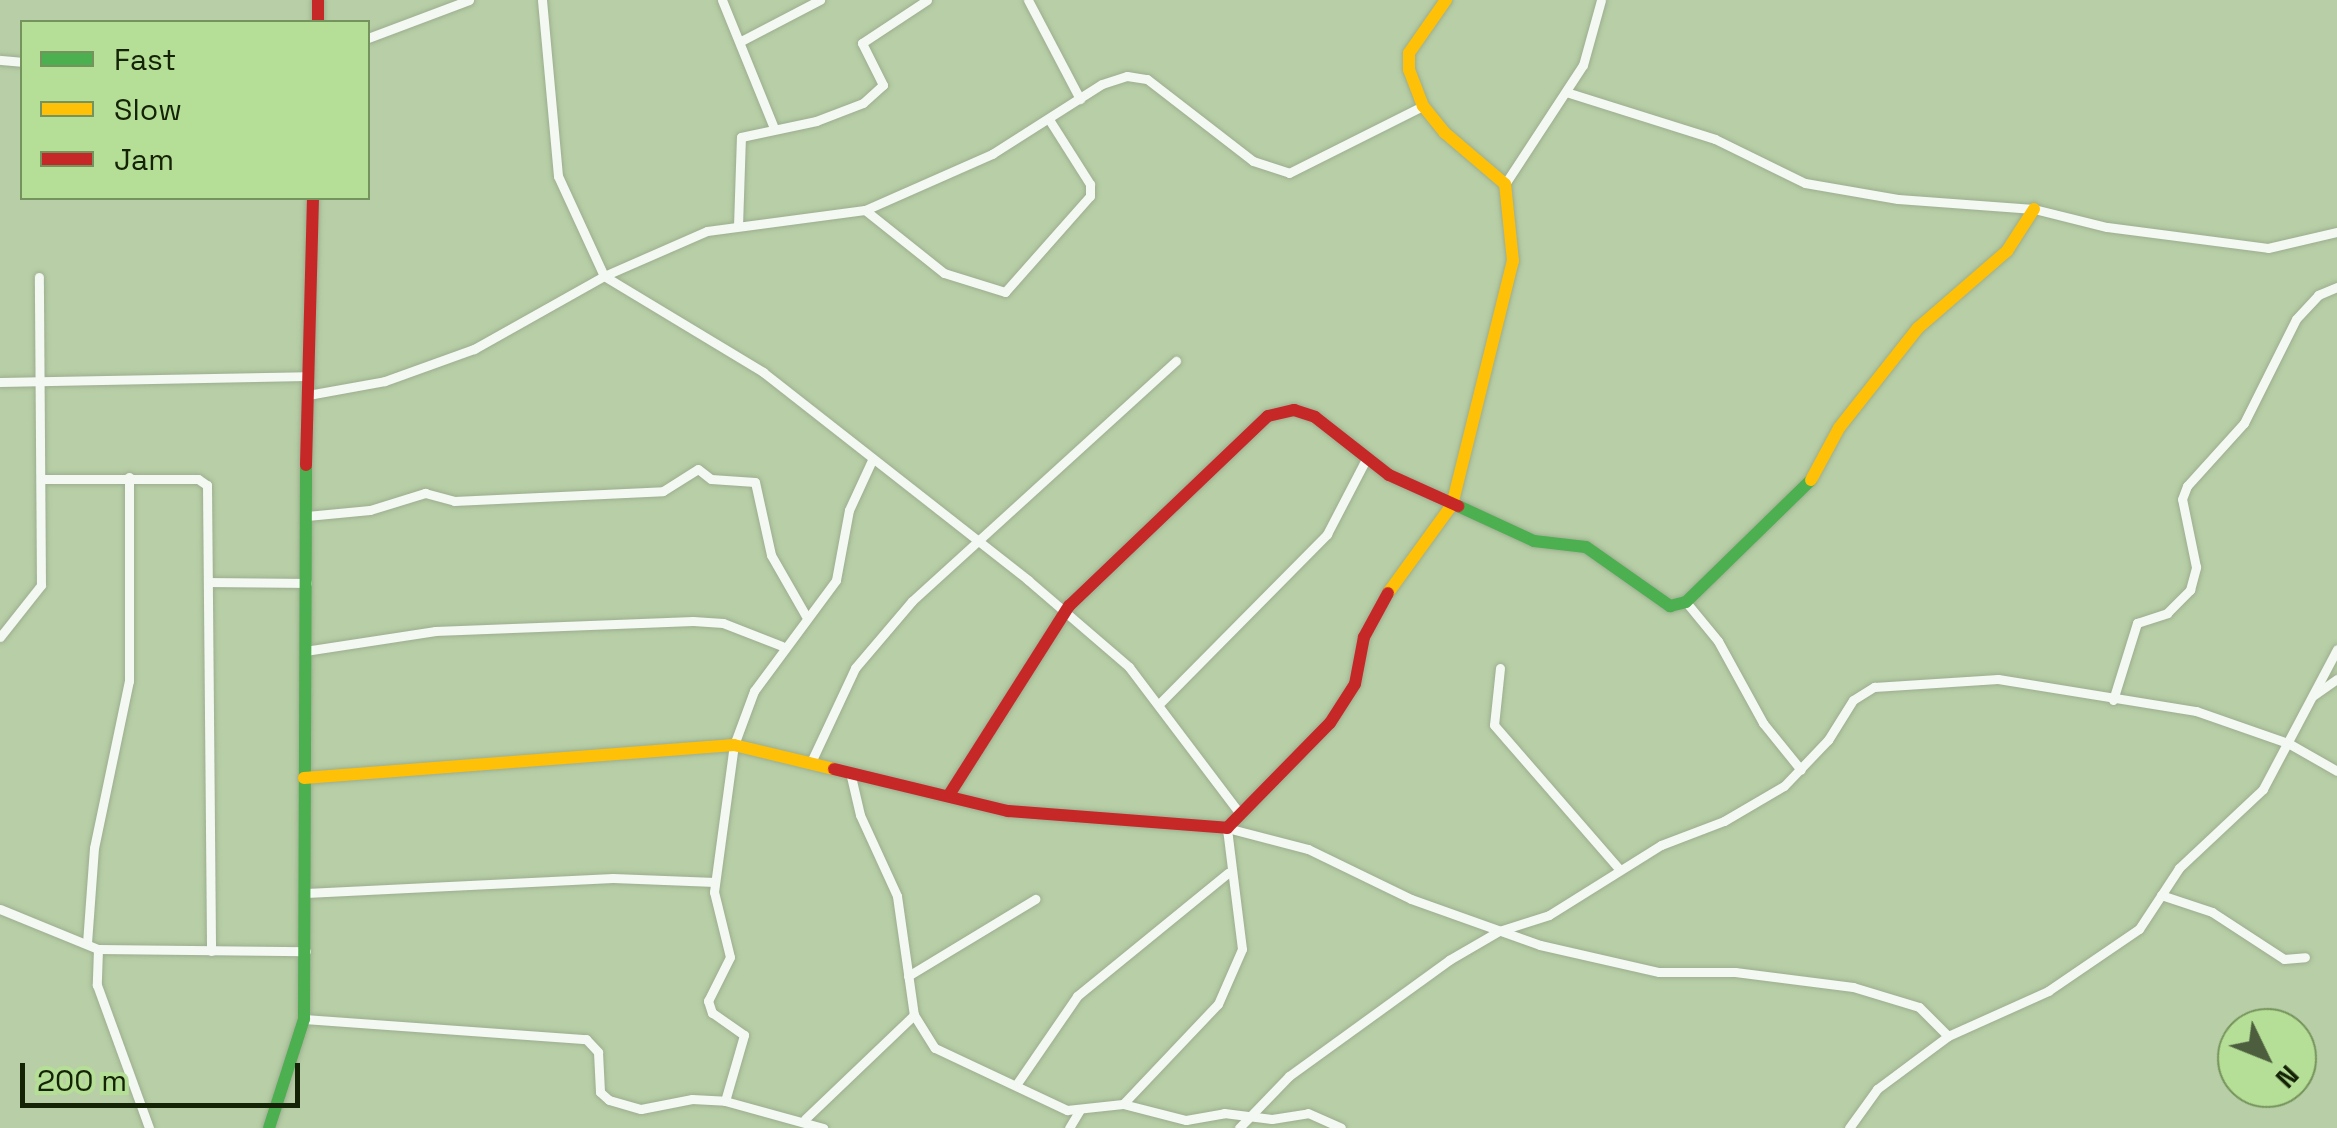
<!DOCTYPE html>
<html>
<head>
<meta charset="utf-8">
<style>
  body { margin:0 }
  #map { position:relative; width:2337px; height:1128px; overflow:hidden; background:#b7cea6; font-family:"Space Grotesk",sans-serif }
  div>[style] { position:absolute }
  [style*='--x'] { left:calc(var(--x)*1px); top:calc(var(--y)*1px); width:calc(var(--w)*1px); rotate:calc(var(--a)*1deg) }
  .roads { filter:drop-shadow(0 0 2px #9cae8f) drop-shadow(0 0 2px #9cae8f) }
  .street>* { height:9px; margin:-4.5px; padding:0 4.5px; transform-origin:4.5px; border-radius:4.5px; background:#f4f8f2 }
  .fast>* { height:12px; margin:-6px; padding:0 6px; transform-origin:6px; border-radius:6px; background:#4caf50 }
  .slow>* { height:12px; margin:-6px; padding:0 6px; transform-origin:6px; border-radius:6px; background:#ffc107 }
  .jam>* { height:12px; margin:-6px; padding:0 6px; transform-origin:6px; border-radius:6px; background:#c62828 }
  span { translate:-50% -50%; white-space:nowrap; text-align:center; line-height:1.15; -webkit-text-stroke:10px #b5de96; paint-order:stroke }
  .legend { position:absolute; left:20px; top:20px; width:350px; height:180px; box-sizing:border-box; background:#b5de96; border:2px solid #75935c; margin:0; padding:12px 18px; list-style:none; font-size:30px; color:#142206 }
  .legend li { display:flex; align-items:center; gap:20px; height:50px }
  .legend b { width:50px; border:2px solid #75935c }
  .north { position:absolute; left:2217px; top:1008px; width:100px; height:100px; box-sizing:border-box; background:#b5de96; border:2px solid #75935c; border-radius:50%; rotate:133deg; font-size:28px; font-weight:700; line-height:40px; text-align:center; color:#142206 }
  .north::after { content:''; display:block; margin:auto; width:35px; height:45px; background:#4d5e3e; clip-path:polygon(50% 0,100% 100%,50% 72%,0 100%) }
  .scale { position:absolute; left:20px; top:1063px; width:280px; height:45px; box-sizing:border-box; border:5px solid #142206; border-top:0; padding-left:12px; font-size:30px; line-height:35px; white-space:nowrap; color:#142206; -webkit-text-stroke:8px #b5de96; paint-order:stroke }
</style>
</head>
<body>
<div id="map">
  <div class="roads">
    <div class="street">
      <i style="--x:542;--y:0;--w:177;--a:84.8"></i>
      <i style="--x:558;--y:176;--w:110;--a:65.3"></i>
      <i style="--x:604;--y:276;--w:186;--a:31.1"></i>
      <i style="--x:763;--y:372;--w:337;--a:38.1"></i>
      <i style="--x:1028;--y:580;--w:133;--a:40.7"></i>
      <i style="--x:1129;--y:667;--w:181;--a:52.9"></i>
      <i style="--x:722;--y:0;--w:138;--a:67.9"></i>
      <i style="--x:1028;--y:0;--w:112;--a:62.3"></i>
      <i style="--x:368;--y:38;--w:108;--a:-20.6"></i>
      <i style="--x:743;--y:40;--w:87;--a:-27.5"></i>
      <i style="--x:0;--y:60;--w:22;--a:5"></i>
      <i style="--x:1566;--y:92;--w:156;--a:17.5"></i>
      <i style="--x:1715;--y:139;--w:100;--a:26.1"></i>
      <i style="--x:1805;--y:183;--w:94;--a:9.8"></i>
      <i style="--x:1898;--y:199;--w:136;--a:4.2"></i>
      <i style="--x:2034;--y:209;--w:75;--a:13.9"></i>
      <i style="--x:2107;--y:227;--w:162;--a:7.4"></i>
      <i style="--x:2268;--y:248;--w:71;--a:-13.1"></i>
      <i style="--x:1505;--y:184;--w:142;--a:-56.8"></i>
      <i style="--x:1583;--y:65;--w:67;--a:-74.5"></i>
      <i style="--x:865;--y:210;--w:101;--a:38.6"></i>
      <i style="--x:944;--y:273;--w:64;--a:17.3"></i>
      <i style="--x:1005;--y:292;--w:128;--a:-48.5"></i>
      <i style="--x:1090;--y:196;--w:12;--a:-90"></i>
      <i style="--x:1090;--y:184;--w:75;--a:-122.4"></i>
      <i style="--x:738;--y:226;--w:89;--a:-88.1"></i>
      <i style="--x:741;--y:137;--w:77;--a:-12"></i>
      <i style="--x:816;--y:121;--w:50;--a:-21"></i>
      <i style="--x:863;--y:103;--w:27;--a:-42"></i>
      <i style="--x:883;--y:85;--w:47;--a:-116.6"></i>
      <i style="--x:862;--y:43;--w:78;--a:-33.5"></i>
      <i style="--x:0;--y:382;--w:306;--a:-1.1"></i>
      <i style="--x:308;--y:395;--w:78;--a:-10.3"></i>
      <i style="--x:385;--y:381;--w:95;--a:-19.8"></i>
      <i style="--x:474;--y:349;--w:149;--a:-29.3"></i>
      <i style="--x:604;--y:276;--w:112;--a:-23.6"></i>
      <i style="--x:707;--y:231;--w:159;--a:-7.6"></i>
      <i style="--x:865;--y:210;--w:139;--a:-23.8"></i>
      <i style="--x:992;--y:154;--w:130;--a:-32.5"></i>
      <i style="--x:1102;--y:84;--w:26;--a:-18"></i>
      <i style="--x:1127;--y:76;--w:20;--a:9"></i>
      <i style="--x:1147;--y:79;--w:134;--a:37.7"></i>
      <i style="--x:1253;--y:161;--w:38;--a:18"></i>
      <i style="--x:1289;--y:173;--w:150;--a:-26.6"></i>
      <i style="--x:41;--y:479;--w:157;--a:0"></i>
      <i style="--x:198;--y:479;--w:11;--a:34"></i>
      <i style="--x:207;--y:485;--w:466;--a:89.5"></i>
      <i style="--x:307;--y:516;--w:63;--a:-5.4"></i>
      <i style="--x:370;--y:510;--w:58;--a:-17.2"></i>
      <i style="--x:425;--y:493;--w:30;--a:15"></i>
      <i style="--x:454;--y:501;--w:209;--a:-2.7"></i>
      <i style="--x:663;--y:491;--w:41;--a:-32.2"></i>
      <i style="--x:698;--y:469;--w:16;--a:38"></i>
      <i style="--x:711;--y:479;--w:44;--a:3.9"></i>
      <i style="--x:755;--y:482;--w:75;--a:77.6"></i>
      <i style="--x:771;--y:555;--w:70;--a:60.2"></i>
      <i style="--x:210;--y:582;--w:97;--a:0.6"></i>
      <i style="--x:1686;--y:602;--w:50;--a:50.6"></i>
      <i style="--x:1718;--y:641;--w:94;--a:61.2"></i>
      <i style="--x:1763;--y:723;--w:60;--a:51"></i>
      <i style="--x:0;--y:637;--w:66;--a:-51.7"></i>
      <i style="--x:41;--y:585;--w:308;--a:-90.4"></i>
      <i style="--x:305;--y:651;--w:132;--a:-8.7"></i>
      <i style="--x:435;--y:631;--w:258;--a:-2.2"></i>
      <i style="--x:693;--y:621;--w:30;--a:4"></i>
      <i style="--x:723;--y:623;--w:63;--a:21.3"></i>
      <i style="--x:1500;--y:668;--w:57;--a:96"></i>
      <i style="--x:1494;--y:725;--w:191;--a:49"></i>
      <i style="--x:2314;--y:695;--w:28;--a:-35"></i>
      <i style="--x:2113;--y:700;--w:81;--a:-72.7"></i>
      <i style="--x:2137;--y:623;--w:32;--a:-18"></i>
      <i style="--x:2167;--y:613;--w:33;--a:-45"></i>
      <i style="--x:2190;--y:590;--w:24;--a:-75"></i>
      <i style="--x:2196;--y:567;--w:69;--a:-101.6"></i>
      <i style="--x:2182;--y:499;--w:14;--a:-69"></i>
      <i style="--x:2187;--y:486;--w:85;--a:-47.9"></i>
      <i style="--x:2244;--y:423;--w:116;--a:-63.4"></i>
      <i style="--x:2296;--y:319;--w:33;--a:-47"></i>
      <i style="--x:2318;--y:295;--w:21;--a:-23"></i>
      <i style="--x:1160;--y:703;--w:238;--a:-45.3"></i>
      <i style="--x:1327;--y:534;--w:87;--a:-62.5"></i>
      <i style="--x:812;--y:760;--w:102;--a:-64.9"></i>
      <i style="--x:855;--y:668;--w:88;--a:-49.6"></i>
      <i style="--x:912;--y:601;--w:357;--a:-42.3"></i>
      <i style="--x:850;--y:772;--w:44;--a:76.9"></i>
      <i style="--x:860;--y:815;--w:89;--a:65.4"></i>
      <i style="--x:897;--y:896;--w:120;--a:81.9"></i>
      <i style="--x:914;--y:1015;--w:39;--a:58"></i>
      <i style="--x:935;--y:1048;--w:146;--a:25.2"></i>
      <i style="--x:1067;--y:1110;--w:56;--a:-6.1"></i>
      <i style="--x:1123;--y:1104;--w:65;--a:14.3"></i>
      <i style="--x:1186;--y:1120;--w:39;--a:-10"></i>
      <i style="--x:1224;--y:1113;--w:48;--a:7.1"></i>
      <i style="--x:1272;--y:1119;--w:36;--a:-9"></i>
      <i style="--x:1308;--y:1113;--w:36;--a:24"></i>
      <i style="--x:306;--y:893;--w:307;--a:-2.8"></i>
      <i style="--x:613;--y:878;--w:102;--a:2.2"></i>
      <i style="--x:2161;--y:895;--w:54;--a:18.4"></i>
      <i style="--x:2212;--y:912;--w:86;--a:33.1"></i>
      <i style="--x:2284;--y:959;--w:21;--a:-5"></i>
      <i style="--x:0;--y:909;--w:106;--a:22.2"></i>
      <i style="--x:98;--y:949;--w:208;--a:0.6"></i>
      <i style="--x:87;--y:943;--w:95;--a:-85.8"></i>
      <i style="--x:94;--y:848;--w:171;--a:-78.2"></i>
      <i style="--x:129;--y:681;--w:204;--a:-90"></i>
      <i style="--x:98;--y:949;--w:36;--a:92"></i>
      <i style="--x:97;--y:985;--w:152;--a:70"></i>
      <i style="--x:908;--y:976;--w:149;--a:-31.2"></i>
      <i style="--x:304;--y:1019;--w:283;--a:4.1"></i>
      <i style="--x:586;--y:1039;--w:18;--a:47"></i>
      <i style="--x:598;--y:1052;--w:40;--a:87.1"></i>
      <i style="--x:600;--y:1092;--w:12;--a:42"></i>
      <i style="--x:609;--y:1100;--w:33;--a:16"></i>
      <i style="--x:641;--y:1109;--w:52;--a:-11.1"></i>
      <i style="--x:692;--y:1099;--w:33;--a:3"></i>
      <i style="--x:725;--y:1101;--w:102;--a:15.4"></i>
      <i style="--x:1018;--y:1082;--w:104;--a:-55.5"></i>
      <i style="--x:1077;--y:996;--w:195;--a:-39.2"></i>
      <i style="--x:725;--y:1101;--w:69;--a:-73.9"></i>
      <i style="--x:744;--y:1035;--w:39;--a:-145"></i>
      <i style="--x:712;--y:1013;--w:13;--a:-108"></i>
      <i style="--x:708;--y:1001;--w:49;--a:-63.4"></i>
      <i style="--x:730;--y:957;--w:67;--a:-103.8"></i>
      <i style="--x:714;--y:892;--w:148;--a:-82.3"></i>
      <i style="--x:734;--y:745;--w:58;--a:-69.7"></i>
      <i style="--x:754;--y:691;--w:138;--a:-53.5"></i>
      <i style="--x:836;--y:580;--w:71;--a:-79.5"></i>
      <i style="--x:849;--y:510;--w:55;--a:-65.3"></i>
      <i style="--x:1123;--y:1104;--w:138;--a:-46.5"></i>
      <i style="--x:1218;--y:1004;--w:60;--a:-66.4"></i>
      <i style="--x:1242;--y:949;--w:122;--a:-97.1"></i>
      <i style="--x:1227;--y:828;--w:84;--a:14.5"></i>
      <i style="--x:1308;--y:849;--w:114;--a:25.9"></i>
      <i style="--x:1411;--y:899;--w:137;--a:19.6"></i>
      <i style="--x:1540;--y:945;--w:122;--a:12.8"></i>
      <i style="--x:1659;--y:972;--w:76;--a:0"></i>
      <i style="--x:1735;--y:972;--w:119;--a:7.2"></i>
      <i style="--x:1853;--y:987;--w:69;--a:16.9"></i>
      <i style="--x:1919;--y:1007;--w:41;--a:45"></i>
      <i style="--x:805;--y:1119;--w:151;--a:-43.7"></i>
      <i style="--x:1069;--y:1128;--w:21;--a:-59"></i>
      <i style="--x:1239;--y:1128;--w:72;--a:-46.1"></i>
      <i style="--x:1289;--y:1076;--w:198;--a:-35.9"></i>
      <i style="--x:1449;--y:960;--w:58;--a:-30.1"></i>
      <i style="--x:1499;--y:931;--w:52;--a:-17.7"></i>
      <i style="--x:1549;--y:915;--w:132;--a:-32"></i>
      <i style="--x:1661;--y:845;--w:67;--a:-20.9"></i>
      <i style="--x:1724;--y:821;--w:69;--a:-30.3"></i>
      <i style="--x:1784;--y:786;--w:64;--a:-46.3"></i>
      <i style="--x:1828;--y:740;--w:47;--a:-58"></i>
      <i style="--x:1853;--y:700;--w:25;--a:-32"></i>
      <i style="--x:1874;--y:687;--w:124;--a:-3.7"></i>
      <i style="--x:1998;--y:679;--w:201;--a:9.2"></i>
      <i style="--x:2196;--y:711;--w:97;--a:19.2"></i>
      <i style="--x:2288;--y:743;--w:56;--a:29.7"></i>
      <i style="--x:1849;--y:1128;--w:48;--a:-54.3"></i>
      <i style="--x:1877;--y:1089;--w:89;--a:-36.7"></i>
      <i style="--x:1948;--y:1036;--w:110;--a:-24.2"></i>
      <i style="--x:2048;--y:991;--w:110;--a:-34.3"></i>
      <i style="--x:2139;--y:929;--w:73;--a:-56.7"></i>
      <i style="--x:2179;--y:868;--w:115;--a:-43.2"></i>
      <i style="--x:2263;--y:789;--w:158;--a:-62.1"></i>
    </div>
    <div class="fast">
      <i style="--x:1458;--y:506;--w:84;--a:24.7"></i>
      <i style="--x:1534;--y:541;--w:52;--a:6.6"></i>
      <i style="--x:1586;--y:547;--w:103;--a:35.1"></i>
      <i style="--x:1670;--y:606;--w:16;--a:-14"></i>
      <i style="--x:1686;--y:602;--w:175;--a:-44.3"></i>
      <i style="--x:269;--y:1128;--w:114;--a:-72.2"></i>
      <i style="--x:304;--y:1019;--w:554;--a:-89.79"></i>
    </div>
    <div class="slow">
      <i style="--x:1811;--y:480;--w:59;--a:-61.7"></i>
      <i style="--x:1839;--y:428;--w:127;--a:-51.7"></i>
      <i style="--x:1918;--y:328;--w:118;--a:-40.9"></i>
      <i style="--x:2007;--y:251;--w:50;--a:-57.3"></i>
      <i style="--x:1388;--y:593;--w:109;--a:-54"></i>
      <i style="--x:1452;--y:505;--w:252;--a:-76"></i>
      <i style="--x:1513;--y:261;--w:77;--a:-95.9"></i>
      <i style="--x:1505;--y:184;--w:79;--a:-139.6"></i>
      <i style="--x:1445;--y:133;--w:35;--a:-129"></i>
      <i style="--x:1423;--y:106;--w:39;--a:-111"></i>
      <i style="--x:1409;--y:70;--w:17;--a:-90"></i>
      <i style="--x:1409;--y:53;--w:65;--a:-55.1"></i>
      <i style="--x:304;--y:778;--w:431;--a:-4.4"></i>
      <i style="--x:734;--y:745;--w:103;--a:13.5"></i>
    </div>
    <div class="jam">
      <i style="--x:318;--y:0;--w:22;--a:90"></i>
      <i style="--x:306;--y:465;--w:267;--a:-88.5"></i>
      <i style="--x:834;--y:769;--w:179;--a:13.6"></i>
      <i style="--x:1008;--y:811;--w:220;--a:4.4"></i>
      <i style="--x:1227;--y:828;--w:147;--a:-45.6"></i>
      <i style="--x:1330;--y:723;--w:46;--a:-57.3"></i>
      <i style="--x:1355;--y:684;--w:48;--a:-79.2"></i>
      <i style="--x:1364;--y:637;--w:50;--a:-61.4"></i>
      <i style="--x:949;--y:795;--w:224;--a:-57.6"></i>
      <i style="--x:1069;--y:606;--w:275;--a:-43.7"></i>
      <i style="--x:1268;--y:416;--w:27;--a:-13"></i>
      <i style="--x:1294;--y:410;--w:22;--a:18"></i>
      <i style="--x:1315;--y:417;--w:94;--a:38.1"></i>
      <i style="--x:1389;--y:475;--w:76;--a:24.2"></i>
    </div>
  </div>
  <ul class="legend">
  <li><b style="height:12px;background:#4caf50"></b>Fast</li>
  <li><b style="height:12px;background:#ffc107"></b>Slow</li>
  <li><b style="height:12px;background:#c62828"></b>Jam</li>
  </ul>
  <div class="north">N</div>
  <div class="scale">200 m</div>
</div>
</body>
</html>
